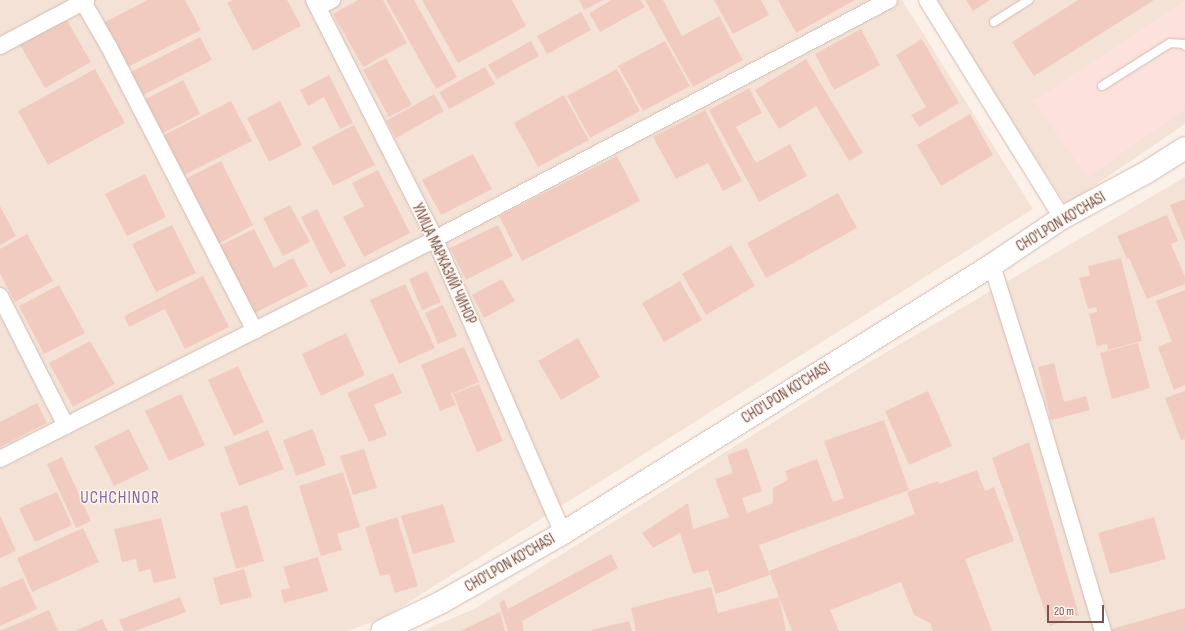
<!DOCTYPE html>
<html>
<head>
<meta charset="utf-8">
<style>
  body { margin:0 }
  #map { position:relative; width:1185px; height:631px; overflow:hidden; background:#fcf1e9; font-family:"Sofia Sans Condensed",sans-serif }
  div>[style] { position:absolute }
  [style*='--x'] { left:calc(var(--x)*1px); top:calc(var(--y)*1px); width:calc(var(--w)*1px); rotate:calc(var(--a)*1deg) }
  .residential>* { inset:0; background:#f4e2d7 }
  .commercial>* { inset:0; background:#fce1dd }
  .building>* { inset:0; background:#f2cbc0 }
  .roads { filter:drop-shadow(0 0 1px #d1bab0) drop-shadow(0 0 1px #d1bab0) }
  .service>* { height:8px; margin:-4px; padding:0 4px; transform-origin:4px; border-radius:4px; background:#fff }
  .minor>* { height:16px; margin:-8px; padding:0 8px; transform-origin:8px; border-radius:8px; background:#fff }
  .secondary>* { height:22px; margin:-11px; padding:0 11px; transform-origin:11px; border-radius:11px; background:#fff }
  span { translate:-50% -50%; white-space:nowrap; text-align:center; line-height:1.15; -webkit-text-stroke:3px #fff6ef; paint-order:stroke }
  .street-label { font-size:15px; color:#77544c }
  .quarter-label { font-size:17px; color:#80689a; letter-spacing:1px }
  .scale { position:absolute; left:1047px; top:605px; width:57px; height:18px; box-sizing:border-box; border:2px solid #77544c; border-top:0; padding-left:5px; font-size:12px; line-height:14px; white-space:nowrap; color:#77544c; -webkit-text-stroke:3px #fff6ef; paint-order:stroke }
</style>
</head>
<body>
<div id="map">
  <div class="residential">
    <i style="clip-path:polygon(0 0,902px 0,1033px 209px,385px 617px,348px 631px,0 631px)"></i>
    <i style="clip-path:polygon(933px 0,1185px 0,1185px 124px,1066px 205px)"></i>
    <i style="clip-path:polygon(1185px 177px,1185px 631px,422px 631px,474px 609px,873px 360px)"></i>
  </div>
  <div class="commercial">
    <i style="clip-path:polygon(1185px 0,1185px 109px,1087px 178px,1034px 100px)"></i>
  </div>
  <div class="building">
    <i style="clip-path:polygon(148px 0,185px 0,201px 30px,126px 68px,103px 23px)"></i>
    <i style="clip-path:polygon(233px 0,287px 0,301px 26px,253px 51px,227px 3px)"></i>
    <i style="clip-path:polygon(358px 0,383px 0,407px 43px,363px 67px,333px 14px)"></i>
    <i style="clip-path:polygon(386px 0,414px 0,457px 77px,436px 89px)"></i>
    <i style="clip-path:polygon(422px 0,512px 0,526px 26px,458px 63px)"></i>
    <i style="clip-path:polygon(579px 0,603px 0,584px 10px)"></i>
    <i style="clip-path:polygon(612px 0,640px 0,645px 7px,600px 32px,589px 13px)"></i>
    <i style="clip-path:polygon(645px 0,663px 0,682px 36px,719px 16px,743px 60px,693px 87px)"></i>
    <i style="clip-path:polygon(714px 0,761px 0,769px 15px,733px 34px)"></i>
    <i style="clip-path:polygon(778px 0,855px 0,796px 33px)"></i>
    <i style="clip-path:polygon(966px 0,990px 0,973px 11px)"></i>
    <i style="clip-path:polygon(1078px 0,1154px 0,1034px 76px,1012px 42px)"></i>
    <i style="clip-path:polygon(581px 12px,591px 30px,547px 54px,537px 36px)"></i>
    <i style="clip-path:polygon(66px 19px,91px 62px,45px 88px,20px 45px)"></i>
    <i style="clip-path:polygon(861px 29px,880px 65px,834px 90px,815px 54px)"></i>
    <i style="clip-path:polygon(200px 37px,212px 60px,139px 97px,127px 74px)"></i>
    <i style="clip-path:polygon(922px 39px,959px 103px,919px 127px,911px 115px,926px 107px,896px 55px)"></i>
    <i style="clip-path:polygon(531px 41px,539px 56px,497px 79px,488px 65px)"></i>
    <i style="clip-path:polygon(665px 41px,690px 86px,643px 111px,618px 66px)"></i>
    <i style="clip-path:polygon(386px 58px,412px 105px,389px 117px,363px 70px)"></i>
    <i style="clip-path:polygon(806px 59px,863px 153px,849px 161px,816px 106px,779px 129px,755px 90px)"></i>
    <i style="clip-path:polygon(485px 67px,495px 84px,449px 109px,439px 92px)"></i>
    <i style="clip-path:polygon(95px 69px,125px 123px,48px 165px,18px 111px)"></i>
    <i style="clip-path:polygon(617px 69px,640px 111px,590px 138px,567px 96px)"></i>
    <i style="clip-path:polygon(329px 75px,353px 123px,340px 129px,324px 97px,308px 106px,300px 90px)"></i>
    <i style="clip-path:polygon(183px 80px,200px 114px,157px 136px,140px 102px)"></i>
    <i style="clip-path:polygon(749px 88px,762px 113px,736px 127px,756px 163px,790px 144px,807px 176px,759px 202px,709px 110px)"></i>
    <i style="clip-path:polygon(434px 94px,444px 111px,396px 138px,386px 121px)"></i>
    <i style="clip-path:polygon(564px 95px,589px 140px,538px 167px,514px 123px)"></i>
    <i style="clip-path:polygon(231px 101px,252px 141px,184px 175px,164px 135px)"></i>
    <i style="clip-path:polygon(280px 101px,302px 145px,269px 162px,247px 118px)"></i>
    <i style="clip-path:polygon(705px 110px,742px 181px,723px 191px,708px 163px,676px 179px,653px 137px)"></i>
    <i style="clip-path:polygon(970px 114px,993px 155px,941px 186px,917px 145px)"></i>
    <i style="clip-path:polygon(354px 125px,375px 165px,333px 186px,312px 147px)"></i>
    <i style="clip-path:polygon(473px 154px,492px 189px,441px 215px,422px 180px)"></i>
    <i style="clip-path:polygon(617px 156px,640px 201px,522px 261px,499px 216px)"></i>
    <i style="clip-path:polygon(221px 161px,253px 225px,218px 244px,185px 179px)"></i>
    <i style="clip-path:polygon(378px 170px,410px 233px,364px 257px,343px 217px,364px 206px,352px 183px)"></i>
    <i style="clip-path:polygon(145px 174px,166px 217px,127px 236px,105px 194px)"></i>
    <i style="clip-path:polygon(838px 193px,857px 228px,766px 278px,747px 243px)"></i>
    <i style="clip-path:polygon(1185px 199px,1185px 242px,1170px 205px)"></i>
    <i style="clip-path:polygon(290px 205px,310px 242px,283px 256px,263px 218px)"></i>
    <i style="clip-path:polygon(0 206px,16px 236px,0 245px)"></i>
    <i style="clip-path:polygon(317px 209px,346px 266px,330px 274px,301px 217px)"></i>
    <i style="clip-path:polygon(1167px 215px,1178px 241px,1171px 244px,1185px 277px,1185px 284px,1147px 299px,1129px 258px,1127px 259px,1117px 236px)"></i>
    <i style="clip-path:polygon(172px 225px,196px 273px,156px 292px,132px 244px)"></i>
    <i style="clip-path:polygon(498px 225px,513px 256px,466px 280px,450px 248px)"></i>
    <i style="clip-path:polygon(254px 229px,274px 268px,293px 258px,308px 286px,253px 314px,219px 246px)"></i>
    <i style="clip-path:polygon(27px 234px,53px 281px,15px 302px,0 274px,0 249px)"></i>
    <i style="clip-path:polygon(731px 245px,755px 286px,706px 315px,682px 274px)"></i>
    <i style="clip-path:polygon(1121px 258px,1142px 341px,1108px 350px,1107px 344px,1097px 346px,1089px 314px,1097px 312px,1097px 310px,1096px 307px,1088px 309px,1079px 278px,1090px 275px,1088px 266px)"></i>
    <i style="clip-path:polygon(427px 271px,441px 302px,422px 310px,409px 279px)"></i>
    <i style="clip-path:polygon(203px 276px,229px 327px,185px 349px,165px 309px,129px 327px,124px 316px)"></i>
    <i style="clip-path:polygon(502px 279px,515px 301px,484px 318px,472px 295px)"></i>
    <i style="clip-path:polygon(680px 281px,702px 320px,664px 342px,642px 303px)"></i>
    <i style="clip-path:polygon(405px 284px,435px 348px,399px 364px,370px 300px)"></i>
    <i style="clip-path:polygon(59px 285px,85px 333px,44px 354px,19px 306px)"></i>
    <i style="clip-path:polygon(1185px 290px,1185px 385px,1174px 390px,1158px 347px,1172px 341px,1156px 301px)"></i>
    <i style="clip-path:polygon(443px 305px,457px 336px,438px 344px,425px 313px)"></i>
    <i style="clip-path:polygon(346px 333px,365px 375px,321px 396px,302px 354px)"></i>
    <i style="clip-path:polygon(578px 338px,600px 377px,561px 400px,538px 361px)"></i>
    <i style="clip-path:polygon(90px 341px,115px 384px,73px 407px,49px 363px)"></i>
    <i style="clip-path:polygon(1138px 343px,1150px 388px,1112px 399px,1100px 353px)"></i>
    <i style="clip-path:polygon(464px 347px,479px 382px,451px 394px,456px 405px,440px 411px,421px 365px)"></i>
    <i style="clip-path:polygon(1054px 363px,1064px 402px,1086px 396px,1090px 410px,1051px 420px,1038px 367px)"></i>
    <i style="clip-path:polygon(238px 366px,264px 422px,234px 436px,208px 380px)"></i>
    <i style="clip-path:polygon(393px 373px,402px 393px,374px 405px,387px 435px,369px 442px,347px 393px)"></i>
    <i style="clip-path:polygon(479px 384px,503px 441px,477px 452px,453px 394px)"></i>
    <i style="clip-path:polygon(928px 391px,952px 446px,909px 465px,885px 411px)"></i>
    <i style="clip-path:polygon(1185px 391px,1185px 439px,1181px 440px,1165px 398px)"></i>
    <i style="clip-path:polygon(181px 394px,205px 445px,169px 461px,145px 411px)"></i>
    <i style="clip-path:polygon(37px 403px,47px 423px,0 447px,0 422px)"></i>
    <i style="clip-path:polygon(884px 420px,909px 490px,759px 545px,770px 575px,716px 594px,708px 570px,693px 574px,680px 533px,653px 548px,642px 533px,688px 503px,693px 529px,729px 517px,715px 479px,733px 473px,727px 455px,747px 448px,762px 491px,742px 498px,747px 513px,773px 503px,773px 488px,788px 480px,785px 471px,817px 459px,833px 502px,844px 498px,824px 441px)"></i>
    <i style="clip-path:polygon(129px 429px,149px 469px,114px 486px,94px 446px)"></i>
    <i style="clip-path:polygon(313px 429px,326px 465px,296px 476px,283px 440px)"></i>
    <i style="clip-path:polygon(268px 430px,284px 469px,239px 486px,224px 447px)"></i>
    <i style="clip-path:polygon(1029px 442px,1079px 615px,1050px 626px,992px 458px)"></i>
    <i style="clip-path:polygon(364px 449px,377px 488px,353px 495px,340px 456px)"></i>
    <i style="clip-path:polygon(62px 457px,91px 521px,76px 528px,47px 464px)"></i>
    <i style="clip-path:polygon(977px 470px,985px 491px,994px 487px,1014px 541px,965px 559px,992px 631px,933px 631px,930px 623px,914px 615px,901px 582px,830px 610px,839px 631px,792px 631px,779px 597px,786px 630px,784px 631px,636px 631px,631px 608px,711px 587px,718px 613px,779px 597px,769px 571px,915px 514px,907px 492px,938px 481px,939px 484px)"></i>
    <i style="clip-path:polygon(343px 472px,360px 527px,337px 534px,342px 550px,321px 556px,299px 486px)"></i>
    <i style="clip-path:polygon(57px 492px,72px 525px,35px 542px,19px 508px)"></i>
    <i style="clip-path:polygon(443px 504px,455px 542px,413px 554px,401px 516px)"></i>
    <i style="clip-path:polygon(247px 505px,264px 561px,236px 569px,220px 513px)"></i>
    <i style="clip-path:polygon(0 515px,16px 551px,0 558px)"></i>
    <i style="clip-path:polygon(397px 517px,418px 586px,395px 593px,389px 574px,380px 576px,365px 527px)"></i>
    <i style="clip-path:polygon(1154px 517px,1166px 559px,1110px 574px,1098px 533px)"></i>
    <i style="clip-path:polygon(161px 518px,176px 578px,154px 583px,150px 569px,139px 572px,136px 559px,122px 562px,114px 529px)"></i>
    <i style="clip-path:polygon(83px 528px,99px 562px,32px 592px,17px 558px)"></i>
    <i style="clip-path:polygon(611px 554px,618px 568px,522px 621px,524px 631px,508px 631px,499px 603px,504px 600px,508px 609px)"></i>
    <i style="clip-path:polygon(318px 557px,328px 591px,284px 603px,281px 590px,290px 588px,283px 567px)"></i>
    <i style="clip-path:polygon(244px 569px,252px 597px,220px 605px,213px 578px)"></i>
    <i style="clip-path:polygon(23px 578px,37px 609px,0 626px,0 588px)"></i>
    <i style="clip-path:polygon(180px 597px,186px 612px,135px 631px,124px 631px,119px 620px)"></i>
    <i style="clip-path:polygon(1185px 608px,1185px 631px,1112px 631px,1112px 629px)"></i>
    <i style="clip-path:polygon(49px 610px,58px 631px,0 631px)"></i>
    <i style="clip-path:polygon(500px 612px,505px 631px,460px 631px)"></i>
    <i style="clip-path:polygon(102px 619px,108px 631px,75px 631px)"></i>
    <i style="clip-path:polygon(629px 621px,632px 631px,591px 631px,591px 630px)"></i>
  </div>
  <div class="roads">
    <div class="service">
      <i style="--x:994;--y:22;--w:41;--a:-32.2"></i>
      <i style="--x:1102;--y:86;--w:80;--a:-32.3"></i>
      <i style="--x:1170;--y:43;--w:14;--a:4"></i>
      <i style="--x:1184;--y:44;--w:2;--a:63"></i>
    </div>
    <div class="minor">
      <i style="--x:82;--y:0;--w:54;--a:60.1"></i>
      <i style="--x:109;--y:47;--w:319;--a:62.8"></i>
      <i style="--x:314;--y:0;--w:268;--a:63.1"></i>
      <i style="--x:435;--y:239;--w:321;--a:66.5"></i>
      <i style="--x:927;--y:0;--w:256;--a:58.2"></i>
      <i style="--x:318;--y:7;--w:16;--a:-27"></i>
      <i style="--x:0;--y:46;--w:98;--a:-27.9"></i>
      <i style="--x:992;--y:265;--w:144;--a:72.6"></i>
      <i style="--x:1035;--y:402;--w:239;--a:73.5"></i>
      <i style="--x:0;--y:296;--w:146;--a:63.1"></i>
      <i style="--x:0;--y:459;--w:487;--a:-26.8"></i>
      <i style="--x:435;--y:239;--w:513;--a:-27.76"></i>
    </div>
    <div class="secondary">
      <i style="--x:382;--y:631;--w:64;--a:-25.8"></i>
      <i style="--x:440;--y:603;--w:142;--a:-29.6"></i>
      <i style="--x:563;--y:533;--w:506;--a:-31.99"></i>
      <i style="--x:992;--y:265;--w:84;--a:-33.9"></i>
      <i style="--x:1062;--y:218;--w:97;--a:-28.4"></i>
      <i style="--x:1147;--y:172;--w:45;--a:-32.3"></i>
    </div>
  </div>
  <div class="street-label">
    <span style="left:1061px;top:222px;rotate:-31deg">CHO'LPON KO'CHASI</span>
    <span style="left:444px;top:264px;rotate:65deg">УЛИЦА МАРКАЗИЙ ЧИНОР</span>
    <span style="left:786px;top:393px;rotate:-32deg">CHO'LPON KO'CHASI</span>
    <span style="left:510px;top:563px;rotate:-30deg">CHO'LPON KO'CHASI</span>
  </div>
  <div class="quarter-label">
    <span style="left:120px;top:499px">UCHCHINOR</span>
  </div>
  <div class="scale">20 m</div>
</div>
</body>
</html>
